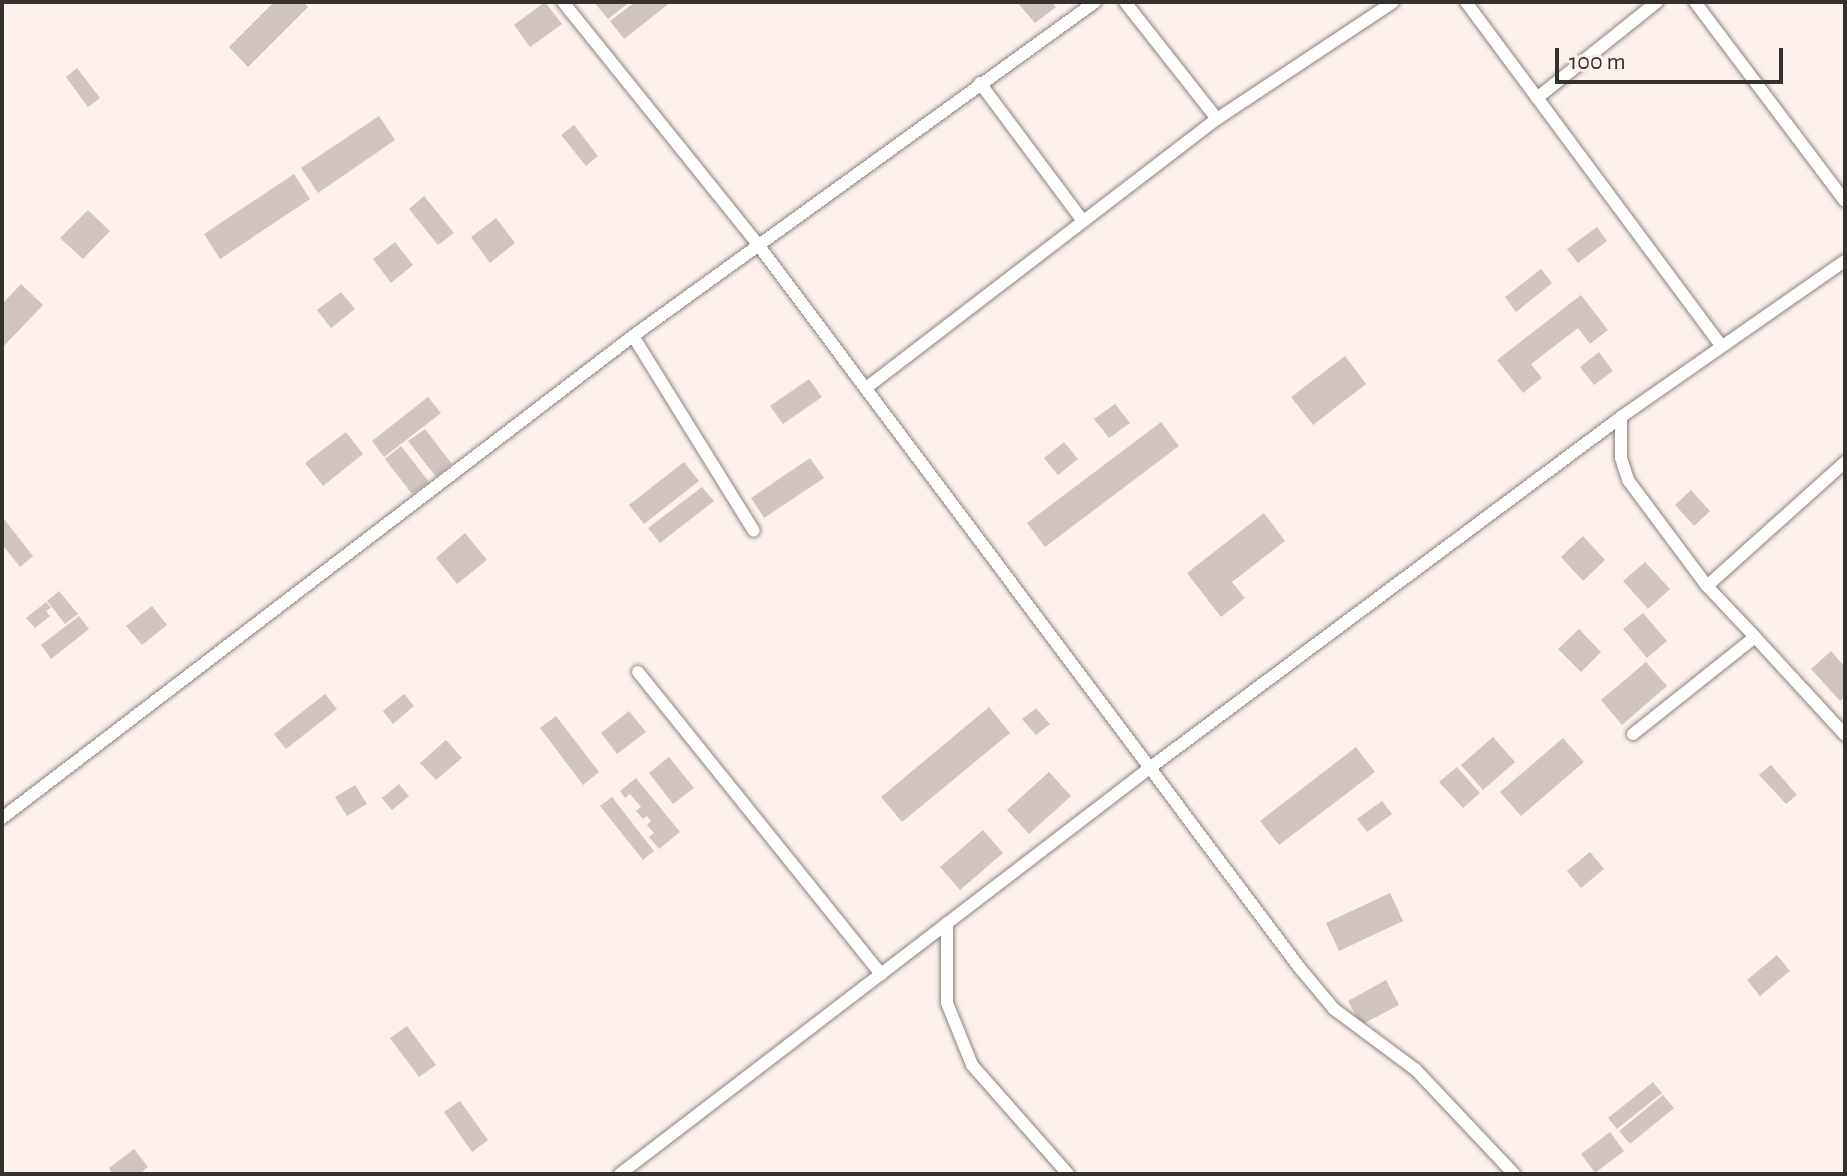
<!DOCTYPE html>
<html>
<head>
<meta charset="utf-8">
<style>
  body { margin:0 }
  #map { position:relative; width:1847px; height:1176px; overflow:hidden; background:#fcf1ec; font-family:"Alegreya Sans",sans-serif }
  div>[style] { position:absolute }
  [style*='--x'] { left:calc(var(--x)*1px); top:calc(var(--y)*1px); width:calc(var(--w)*1px); rotate:calc(var(--a)*1deg) }
  .building>* { inset:0; background:#d0c5c0 }
  .roads { filter:drop-shadow(0 0 2px #8c827e) drop-shadow(0 0 2px #8c827e) }
  .minor>* { height:12px; margin:-6px; padding:0 6px; transform-origin:6px; border-radius:6px; background:#fff }
  span { translate:-50% -50%; white-space:nowrap; text-align:center; line-height:1.15; -webkit-text-stroke:8px #fcf1ec; paint-order:stroke }
  .frame { position:absolute; inset:0; border:4px solid #35312f; pointer-events:none }
  .scale { position:absolute; left:1555px; top:48px; width:228px; height:36px; box-sizing:border-box; border:4px solid #35312f; border-top:0; padding-left:10px; font-size:24px; line-height:28px; white-space:nowrap; color:#35312f; -webkit-text-stroke:6px #fcf1ec; paint-order:stroke }
</style>
</head>
<body>
<div id="map">
  <div class="building">
    <i style="clip-path:polygon(274px 2px,304px 2px,308px 7px,248px 67px,229px 47px)"></i>
    <i style="clip-path:polygon(545px 2px,562px 24px,530px 47px,514px 25px)"></i>
    <i style="clip-path:polygon(594px 2px,630px 2px,608px 19px)"></i>
    <i style="clip-path:polygon(635px 2px,671px 2px,624px 39px,610px 21px)"></i>
    <i style="clip-path:polygon(1017px 2px,1052px 2px,1056px 7px,1035px 23px)"></i>
    <i style="clip-path:polygon(77px 68px,100px 98px,88px 107px,66px 77px)"></i>
    <i style="clip-path:polygon(379px 116px,395px 140px,318px 193px,301px 168px)"></i>
    <i style="clip-path:polygon(574px 125px,598px 156px,586px 166px,561px 135px)"></i>
    <i style="clip-path:polygon(294px 174px,310px 199px,220px 259px,204px 234px)"></i>
    <i style="clip-path:polygon(424px 196px,454px 233px,438px 245px,409px 209px)"></i>
    <i style="clip-path:polygon(88px 210px,110px 231px,83px 259px,60px 238px)"></i>
    <i style="clip-path:polygon(496px 218px,515px 243px,490px 263px,471px 237px)"></i>
    <i style="clip-path:polygon(1597px 227px,1607px 241px,1578px 263px,1567px 249px)"></i>
    <i style="clip-path:polygon(395px 242px,413px 265px,391px 283px,373px 259px)"></i>
    <i style="clip-path:polygon(1541px 269px,1552px 283px,1516px 312px,1505px 297px)"></i>
    <i style="clip-path:polygon(21px 284px,43px 305px,2px 348px,2px 304px)"></i>
    <i style="clip-path:polygon(341px 292px,355px 309px,331px 328px,317px 310px)"></i>
    <i style="clip-path:polygon(1581px 295px,1608px 330px,1590px 344px,1578px 328px,1531px 364px,1542px 378px,1523px 393px,1497px 360px)"></i>
    <i style="clip-path:polygon(1599px 352px,1613px 371px,1594px 385px,1580px 367px)"></i>
    <i style="clip-path:polygon(1345px 356px,1366px 384px,1313px 425px,1291px 397px)"></i>
    <i style="clip-path:polygon(809px 379px,822px 397px,783px 424px,770px 406px)"></i>
    <i style="clip-path:polygon(428px 397px,441px 413px,384px 457px,372px 441px)"></i>
    <i style="clip-path:polygon(1115px 404px,1130px 423px,1109px 438px,1094px 419px)"></i>
    <i style="clip-path:polygon(1161px 422px,1179px 446px,1045px 547px,1027px 523px)"></i>
    <i style="clip-path:polygon(425px 429px,452px 464px,436px 477px,408px 441px)"></i>
    <i style="clip-path:polygon(346px 432px,363px 454px,323px 486px,305px 463px)"></i>
    <i style="clip-path:polygon(1064px 442px,1078px 459px,1058px 475px,1044px 458px)"></i>
    <i style="clip-path:polygon(401px 446px,429px 482px,412px 494px,385px 459px)"></i>
    <i style="clip-path:polygon(810px 458px,824px 478px,764px 518px,751px 498px)"></i>
    <i style="clip-path:polygon(684px 462px,699px 481px,644px 524px,629px 505px)"></i>
    <i style="clip-path:polygon(702px 487px,714px 501px,660px 543px,648px 528px)"></i>
    <i style="clip-path:polygon(1691px 490px,1710px 511px,1694px 526px,1675px 505px)"></i>
    <i style="clip-path:polygon(1264px 513px,1285px 541px,1232px 582px,1245px 598px,1221px 617px,1187px 573px)"></i>
    <i style="clip-path:polygon(4px 519px,33px 556px,20px 567px,2px 544px)"></i>
    <i style="clip-path:polygon(465px 533px,487px 560px,457px 584px,436px 558px)"></i>
    <i style="clip-path:polygon(1583px 536px,1605px 560px,1583px 581px,1561px 557px)"></i>
    <i style="clip-path:polygon(1645px 562px,1670px 589px,1648px 609px,1623px 581px)"></i>
    <i style="clip-path:polygon(59px 591px,78px 614px,65px 624px,47px 601px)"></i>
    <i style="clip-path:polygon(46px 602px,51px 608px,46px 611px,50px 616px,35px 628px,26px 618px)"></i>
    <i style="clip-path:polygon(152px 606px,167px 625px,142px 645px,126px 626px)"></i>
    <i style="clip-path:polygon(1643px 613px,1667px 641px,1647px 658px,1623px 629px)"></i>
    <i style="clip-path:polygon(79px 616px,89px 629px,51px 659px,41px 645px)"></i>
    <i style="clip-path:polygon(1579px 629px,1601px 652px,1581px 672px,1558px 649px)"></i>
    <i style="clip-path:polygon(1831px 651px,1845px 667px,1845px 696px,1840px 701px,1811px 669px)"></i>
    <i style="clip-path:polygon(1646px 662px,1667px 686px,1622px 725px,1601px 700px)"></i>
    <i style="clip-path:polygon(325px 694px,337px 709px,286px 749px,274px 734px)"></i>
    <i style="clip-path:polygon(404px 694px,414px 706px,393px 724px,383px 711px)"></i>
    <i style="clip-path:polygon(989px 707px,1010px 733px,902px 822px,881px 797px)"></i>
    <i style="clip-path:polygon(1036px 708px,1050px 724px,1036px 735px,1022px 719px)"></i>
    <i style="clip-path:polygon(629px 711px,646px 732px,617px 754px,601px 733px)"></i>
    <i style="clip-path:polygon(556px 716px,599px 772px,583px 785px,540px 728px)"></i>
    <i style="clip-path:polygon(1493px 737px,1515px 762px,1483px 790px,1461px 765px)"></i>
    <i style="clip-path:polygon(1563px 738px,1584px 762px,1521px 816px,1500px 792px)"></i>
    <i style="clip-path:polygon(446px 740px,462px 758px,436px 780px,420px 763px)"></i>
    <i style="clip-path:polygon(1356px 747px,1375px 772px,1279px 845px,1260px 821px)"></i>
    <i style="clip-path:polygon(669px 757px,694px 788px,673px 804px,649px 773px)"></i>
    <i style="clip-path:polygon(1771px 765px,1797px 795px,1786px 804px,1759px 775px)"></i>
    <i style="clip-path:polygon(1457px 767px,1480px 793px,1463px 808px,1439px 782px)"></i>
    <i style="clip-path:polygon(1049px 772px,1071px 796px,1029px 834px,1007px 810px)"></i>
    <i style="clip-path:polygon(636px 778px,680px 832px,659px 849px,649px 837px,654px 833px,647px 825px,651px 821px,647px 816px,643px 819px,636px 811px,641px 807px,630px 794px,625px 798px,620px 791px)"></i>
    <i style="clip-path:polygon(399px 784px,409px 796px,392px 810px,382px 798px)"></i>
    <i style="clip-path:polygon(355px 785px,367px 804px,347px 816px,335px 797px)"></i>
    <i style="clip-path:polygon(612px 797px,654px 851px,643px 860px,600px 806px)"></i>
    <i style="clip-path:polygon(1382px 801px,1392px 814px,1367px 832px,1357px 819px)"></i>
    <i style="clip-path:polygon(983px 830px,1003px 853px,960px 890px,940px 867px)"></i>
    <i style="clip-path:polygon(1590px 852px,1604px 869px,1581px 888px,1567px 871px)"></i>
    <i style="clip-path:polygon(1390px 893px,1403px 921px,1339px 951px,1326px 923px)"></i>
    <i style="clip-path:polygon(1777px 955px,1790px 971px,1760px 996px,1747px 980px)"></i>
    <i style="clip-path:polygon(1386px 980px,1399px 1005px,1361px 1025px,1348px 1001px)"></i>
    <i style="clip-path:polygon(407px 1026px,436px 1065px,419px 1077px,390px 1038px)"></i>
    <i style="clip-path:polygon(1653px 1082px,1662px 1093px,1617px 1129px,1608px 1118px)"></i>
    <i style="clip-path:polygon(1663px 1095px,1674px 1108px,1630px 1144px,1619px 1131px)"></i>
    <i style="clip-path:polygon(460px 1101px,488px 1140px,472px 1152px,444px 1112px)"></i>
    <i style="clip-path:polygon(1610px 1132px,1624px 1151px,1595px 1173px,1581px 1154px)"></i>
    <i style="clip-path:polygon(134px 1149px,148px 1167px,139px 1174px,113px 1174px,109px 1168px)"></i>
  </div>
  <div class="roads">
    <div class="minor">
      <i style="--x:563;--y:2;--w:313;--a:51.2"></i>
      <i style="--x:759;--y:246;--w:901;--a:53.17"></i>
      <i style="--x:1299;--y:967;--w:55;--a:50.2"></i>
      <i style="--x:1334;--y:1009;--w:102;--a:36.6"></i>
      <i style="--x:1416;--y:1070;--w:143;--a:46.7"></i>
      <i style="--x:1125;--y:2;--w:149;--a:51.8"></i>
      <i style="--x:1466;--y:2;--w:427;--a:53.4"></i>
      <i style="--x:1695;--y:2;--w:249;--a:53"></i>
      <i style="--x:980;--y:83;--w:172;--a:53.3"></i>
      <i style="--x:1537;--y:98;--w:154;--a:-38.7"></i>
      <i style="--x:633;--y:336;--w:229;--a:58.2"></i>
      <i style="--x:866;--y:388;--w:442;--a:-37.5"></i>
      <i style="--x:1217;--y:119;--w:211;--a:-33.6"></i>
      <i style="--x:1621;--y:417;--w:41;--a:90"></i>
      <i style="--x:1621;--y:458;--w:23;--a:72"></i>
      <i style="--x:1628;--y:480;--w:132;--a:53.3"></i>
      <i style="--x:1707;--y:586;--w:70;--a:46.7"></i>
      <i style="--x:1755;--y:637;--w:156;--a:141.5"></i>
      <i style="--x:1707;--y:586;--w:186;--a:-41.9"></i>
      <i style="--x:1755;--y:637;--w:133;--a:47.4"></i>
      <i style="--x:638;--y:672;--w:388;--a:51.2"></i>
      <i style="--x:2;--y:818;--w:794;--a:-37.38"></i>
      <i style="--x:633;--y:336;--w:570;--a:-35.86"></i>
      <i style="--x:947;--y:923;--w:80;--a:90"></i>
      <i style="--x:947;--y:1003;--w:67;--a:68"></i>
      <i style="--x:972;--y:1065;--w:145;--a:48.6"></i>
      <i style="--x:620;--y:1174;--w:669;--a:-37.47"></i>
      <i style="--x:1151;--y:767;--w:586;--a:-36.67"></i>
      <i style="--x:1621;--y:417;--w:273;--a:-34.9"></i>
    </div>
  </div>
  <div class="frame"></div>
  <div class="scale">100 m</div>
</div>
</body>
</html>
